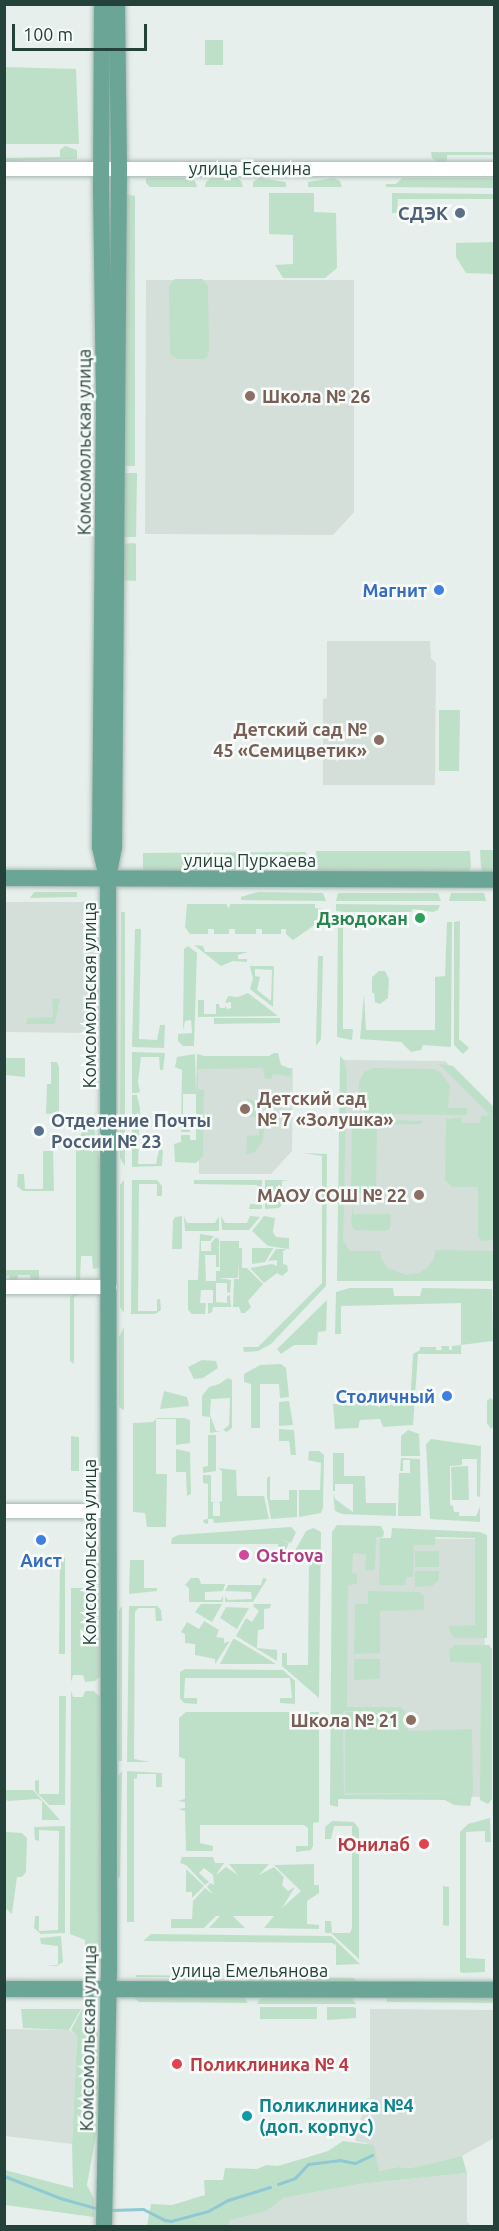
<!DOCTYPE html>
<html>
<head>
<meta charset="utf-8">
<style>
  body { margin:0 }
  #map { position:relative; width:499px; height:2231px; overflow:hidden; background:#e6efeb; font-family:Ubuntu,sans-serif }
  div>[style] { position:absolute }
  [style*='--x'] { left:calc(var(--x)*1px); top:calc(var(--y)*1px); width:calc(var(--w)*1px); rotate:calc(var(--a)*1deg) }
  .built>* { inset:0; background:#d4dfda }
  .green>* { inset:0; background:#bfe0c8 }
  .stream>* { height:3px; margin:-1.5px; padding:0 1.5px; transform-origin:1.5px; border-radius:1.5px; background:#8ec9d4 }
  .roads { filter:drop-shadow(0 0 2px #a8b8b2) drop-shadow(0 0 2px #a8b8b2) }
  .minor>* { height:14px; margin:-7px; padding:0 7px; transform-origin:7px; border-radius:7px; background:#fff }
  .major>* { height:16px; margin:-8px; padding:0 8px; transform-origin:8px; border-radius:8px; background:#6aa596 }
  .dots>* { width:16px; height:16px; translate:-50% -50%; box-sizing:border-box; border:3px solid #f7fbf9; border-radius:50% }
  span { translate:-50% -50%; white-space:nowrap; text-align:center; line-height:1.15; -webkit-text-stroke:5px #f7fbf9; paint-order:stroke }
  .street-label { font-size:18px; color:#24423a }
  .service-label { font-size:18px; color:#4e5e75; font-weight:700 }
  .right { translate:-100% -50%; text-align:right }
  .left { translate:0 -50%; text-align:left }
  .education-label { font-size:18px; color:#785e54; font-weight:700 }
  .shop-label { font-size:18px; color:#366cbe; font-weight:700 }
  .leisure-label { font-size:18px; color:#27864d; font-weight:700 }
  .hotel-label { font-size:18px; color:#b23c85; font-weight:700 }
  .health-label { font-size:18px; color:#be3a42; font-weight:700 }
  .culture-label { font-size:18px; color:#0d838f; font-weight:700 }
  .frame { position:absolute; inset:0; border:6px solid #24423a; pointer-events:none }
  .scale { position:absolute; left:12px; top:24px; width:135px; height:27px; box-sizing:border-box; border:3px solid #24423a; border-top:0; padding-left:8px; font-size:18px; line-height:21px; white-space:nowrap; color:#24423a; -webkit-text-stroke:4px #f7fbf9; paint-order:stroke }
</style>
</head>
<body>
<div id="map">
  <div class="built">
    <i style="clip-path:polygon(146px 280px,354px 280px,354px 512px,333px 535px,145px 534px)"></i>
    <i style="clip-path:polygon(327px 641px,430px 641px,431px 658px,436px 663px,435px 785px,323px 785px,323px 699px,327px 698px)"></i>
    <i style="clip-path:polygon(5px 902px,84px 902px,98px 914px,99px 1026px,89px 1033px,5px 1032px)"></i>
    <i style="clip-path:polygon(343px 1060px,445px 1061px,494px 1109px,494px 1281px,343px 1281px)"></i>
    <i style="clip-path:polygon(198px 1067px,293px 1068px,292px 1151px,271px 1174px,199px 1174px)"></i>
    <i style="clip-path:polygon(339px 1538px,485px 1539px,484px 1797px,338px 1796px)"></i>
    <i style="clip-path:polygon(370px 2009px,494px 2010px,494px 2138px,462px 2156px,411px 2168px,398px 2167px,379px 2171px,367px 2143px,355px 2141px,366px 2099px,370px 2098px)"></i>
    <i style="clip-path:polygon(5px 2029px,69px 2030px,77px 2036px,72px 2144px,5px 2136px)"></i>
    <i style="clip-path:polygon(467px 2173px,467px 2222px,472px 2226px,228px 2226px,229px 2220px,267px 2211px,282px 2198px,360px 2184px)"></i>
  </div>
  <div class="green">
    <i style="clip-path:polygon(205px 40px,223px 40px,223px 65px,205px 65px)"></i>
    <i style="clip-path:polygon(4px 67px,76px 69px,79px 144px,5px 144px)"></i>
    <i style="clip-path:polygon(65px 146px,77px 150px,77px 159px,5px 161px,5px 158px,60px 157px,60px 150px)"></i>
    <i style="clip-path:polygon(431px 152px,494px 152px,494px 155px,447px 155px,447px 162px,437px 162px,432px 158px)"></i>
    <i style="clip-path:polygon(146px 178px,190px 178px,195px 181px,197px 187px,150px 187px,146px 183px)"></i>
    <i style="clip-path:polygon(211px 178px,237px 178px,241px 181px,243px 187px,205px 187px,206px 182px)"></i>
    <i style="clip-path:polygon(259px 178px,286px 182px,286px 187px,253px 187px,253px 182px)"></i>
    <i style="clip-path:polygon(334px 178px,340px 181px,342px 187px,308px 187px,308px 182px)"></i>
    <i style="clip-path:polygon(402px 178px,494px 178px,494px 188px,386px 187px,386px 184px,396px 184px)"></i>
    <i style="clip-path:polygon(269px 193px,314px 193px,314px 212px,336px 213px,337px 268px,325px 278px,283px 278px,275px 265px,293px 264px,293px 235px,269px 234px)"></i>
    <i style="clip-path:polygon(392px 193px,494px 194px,494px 199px,398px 199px,397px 213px,392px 213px)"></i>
    <i style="clip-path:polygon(125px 194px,135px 196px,135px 466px,121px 466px)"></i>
    <i style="clip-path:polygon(494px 242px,494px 274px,466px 273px,456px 257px,456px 243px)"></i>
    <i style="clip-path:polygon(175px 279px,202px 279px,208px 286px,209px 351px,207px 357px,203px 359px,177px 359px,170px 354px,169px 286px)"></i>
    <i style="clip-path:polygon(121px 473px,137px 473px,136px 537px,121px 537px)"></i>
    <i style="clip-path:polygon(134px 543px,136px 544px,136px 581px,121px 580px,122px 544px)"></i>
    <i style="clip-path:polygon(439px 710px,460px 710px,459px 771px,439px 771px)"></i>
    <i style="clip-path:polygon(480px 850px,494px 850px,494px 874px,483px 872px,481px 868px)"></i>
    <i style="clip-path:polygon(316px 851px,470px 851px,471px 867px,468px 873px,318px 872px)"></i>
    <i style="clip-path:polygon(306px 852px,307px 870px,303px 873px,143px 872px,143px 853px)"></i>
    <i style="clip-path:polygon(34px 892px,77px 892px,77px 897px,30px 898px)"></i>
    <i style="clip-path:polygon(258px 892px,323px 893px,326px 901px,241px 900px,241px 897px)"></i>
    <i style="clip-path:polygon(338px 893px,438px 893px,441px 901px,336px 901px)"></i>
    <i style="clip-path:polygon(451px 893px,484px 893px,486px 901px,449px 901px)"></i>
    <i style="clip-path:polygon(187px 904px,226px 904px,229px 909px,230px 904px,315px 904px,315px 908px,322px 909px,322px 920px,293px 940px,286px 934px,286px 929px,281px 929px,281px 934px,262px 934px,262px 929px,256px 929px,256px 934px,235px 934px,235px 929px,229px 929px,229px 934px,214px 934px,214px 929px,208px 929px,208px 934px,190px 934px,185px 927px)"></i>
    <i style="clip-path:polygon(336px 904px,418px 905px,440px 905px,438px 910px,433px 912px,413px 909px,411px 912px,345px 912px,336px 911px)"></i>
    <i style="clip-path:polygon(121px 912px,125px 912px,125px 1166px,120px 1158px)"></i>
    <i style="clip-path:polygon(338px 918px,343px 918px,343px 1029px,353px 1029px,352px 1040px,337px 1037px)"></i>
    <i style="clip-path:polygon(460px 921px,459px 1039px,469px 1048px,463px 1054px,454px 1045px,454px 922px)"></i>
    <i style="clip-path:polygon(447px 922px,452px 922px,451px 1047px,423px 1045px,421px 1050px,411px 1052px,401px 1042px,360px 1039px,364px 994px,366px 1030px,435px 1030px,435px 977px,445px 976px)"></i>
    <i style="clip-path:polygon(135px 929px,141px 929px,139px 1039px,157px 1040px,160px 1025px,165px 1025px,164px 1048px,132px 1047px)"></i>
    <i style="clip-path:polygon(194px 945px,203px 946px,205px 952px,248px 952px,238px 955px,238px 959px,247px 959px,247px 962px,233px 961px,221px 966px)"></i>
    <i style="clip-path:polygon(188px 946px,197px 953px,194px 1046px,183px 1046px,178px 1041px,178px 1034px,192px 1033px,191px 1020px,185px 1021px,183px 1031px,184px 949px)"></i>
    <i style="clip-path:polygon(318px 956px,323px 956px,321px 1039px,316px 1046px)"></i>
    <i style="clip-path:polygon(evenodd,250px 966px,274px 966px,273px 1007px,250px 989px,253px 979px,250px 966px,255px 969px,272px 970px,271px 1001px,257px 990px,260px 977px,255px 976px,255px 969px)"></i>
    <i style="clip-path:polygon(379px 971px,385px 971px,389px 979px,388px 998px,380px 1004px,375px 1002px,374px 993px,372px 993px,372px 977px)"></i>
    <i style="clip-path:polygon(248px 993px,278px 1016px,198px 1017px,198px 1000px,204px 1000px,204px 1014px,216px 1014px,216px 1004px,219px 1004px,220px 1008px,225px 1008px,225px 1005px,227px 1009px,231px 1008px,231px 1002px,225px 1003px,228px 996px,238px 997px)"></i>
    <i style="clip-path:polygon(52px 999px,60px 999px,55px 1024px,26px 1024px,28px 1018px,53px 1017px)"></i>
    <i style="clip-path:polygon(214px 1018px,280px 1018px,280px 1023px,214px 1024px)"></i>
    <i style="clip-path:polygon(132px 1052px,165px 1053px,163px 1070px,160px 1070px,159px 1057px,141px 1057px,138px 1082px,140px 1092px,137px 1093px,132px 1093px)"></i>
    <i style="clip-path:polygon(evenodd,274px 1053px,278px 1053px,281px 1065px,291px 1069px,291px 1077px,277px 1074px,272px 1075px,272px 1079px,265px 1079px,263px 1068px,198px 1069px,198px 1089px,204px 1090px,203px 1156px,196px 1163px,175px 1162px,174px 1144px,181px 1142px,181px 1135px,190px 1135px,190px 1140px,196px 1140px,196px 1127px,190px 1127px,190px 1132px,181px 1132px,182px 1070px,175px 1067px,177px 1057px,195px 1054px,196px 1092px,197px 1054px,204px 1056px,269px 1056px,274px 1053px,183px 1094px,196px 1094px,196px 1121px,183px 1120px,183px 1094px)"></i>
    <i style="clip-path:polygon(340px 1056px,344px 1060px,347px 1072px,343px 1241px,350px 1251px,380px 1251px,382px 1260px,388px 1268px,406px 1275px,419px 1273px,427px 1268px,433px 1260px,436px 1250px,494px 1251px,494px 1279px,491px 1281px,337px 1281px)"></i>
    <i style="clip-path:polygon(5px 1058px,25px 1058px,25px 1077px,5px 1075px)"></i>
    <i style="clip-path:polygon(51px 1062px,57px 1062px,59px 1067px,59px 1113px,46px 1114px,47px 1084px,51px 1084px)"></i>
    <i style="clip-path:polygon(439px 1064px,453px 1066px,494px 1107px,494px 1240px,481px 1241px,478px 1237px,478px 1187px,452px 1187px,445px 1180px,446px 1119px,462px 1117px,462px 1123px,480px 1123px,481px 1116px,490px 1115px)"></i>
    <i style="clip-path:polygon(374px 1068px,434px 1069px,440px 1072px,450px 1085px,448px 1108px,467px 1108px,467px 1115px,369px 1114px,364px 1112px,358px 1102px,359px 1082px,364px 1072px)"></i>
    <i style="clip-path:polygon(132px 1095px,137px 1095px,140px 1108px,138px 1164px,156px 1164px,159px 1150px,163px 1150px,162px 1166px,132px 1167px)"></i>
    <i style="clip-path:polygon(247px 1098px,258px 1103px,265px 1118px,263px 1141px,255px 1152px,249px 1154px,246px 1154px,247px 1136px,259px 1135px,259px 1117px,247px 1117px)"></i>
    <i style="clip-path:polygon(358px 1119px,422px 1121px,422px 1124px,377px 1125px,376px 1194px,351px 1193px,352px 1125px)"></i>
    <i style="clip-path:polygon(94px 1127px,102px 1177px,102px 1267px,93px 1269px,92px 1256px,81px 1256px,80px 1282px,76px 1283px,76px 1145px,81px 1144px,81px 1132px)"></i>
    <i style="clip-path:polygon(43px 1151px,53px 1151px,54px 1191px,23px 1191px,17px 1186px,18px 1174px,24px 1174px,25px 1189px,43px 1189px)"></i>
    <i style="clip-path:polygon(303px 1153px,327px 1154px,326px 1286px,271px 1344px,258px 1351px,244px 1352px,243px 1347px,258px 1347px,322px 1283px,322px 1156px)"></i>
    <i style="clip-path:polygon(124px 1180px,124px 1313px,120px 1307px,120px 1185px)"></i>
    <i style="clip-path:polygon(132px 1180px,157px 1180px,162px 1186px,162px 1196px,157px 1196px,157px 1184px,139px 1184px,138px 1311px,157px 1311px,157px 1299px,160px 1299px,161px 1310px,155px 1314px,131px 1314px)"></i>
    <i style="clip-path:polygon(194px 1180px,262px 1180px,262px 1209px,249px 1209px,250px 1204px,257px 1204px,257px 1185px,194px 1184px)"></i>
    <i style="clip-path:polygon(265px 1180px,290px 1180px,282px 1181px,282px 1205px,279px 1208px,265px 1209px)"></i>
    <i style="clip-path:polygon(353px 1202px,353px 1214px,391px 1214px,390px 1229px,385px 1231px,354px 1230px,351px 1224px)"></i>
    <i style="clip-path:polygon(182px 1216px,182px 1249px,172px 1249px,173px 1221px,175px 1217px)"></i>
    <i style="clip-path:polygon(184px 1216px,187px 1223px,215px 1223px,219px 1216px,219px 1231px,185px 1231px)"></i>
    <i style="clip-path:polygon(221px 1216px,225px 1223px,247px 1223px,250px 1216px,260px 1217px,249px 1230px,222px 1230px)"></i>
    <i style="clip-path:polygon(264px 1216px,275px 1218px,273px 1232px,276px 1237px,289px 1238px,289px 1249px,268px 1246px,252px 1231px)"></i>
    <i style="clip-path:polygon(200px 1234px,214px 1236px,210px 1241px,201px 1241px,201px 1251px,211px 1251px,211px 1243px,216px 1237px,219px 1239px,219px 1267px,216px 1267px,216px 1255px,205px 1255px,206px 1281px,216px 1281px,216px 1271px,220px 1271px,220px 1241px,239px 1241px,239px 1248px,242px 1248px,242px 1268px,247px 1268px,263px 1284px,248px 1301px,251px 1307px,245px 1313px,241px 1313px,239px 1307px,233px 1307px,234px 1279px,239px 1279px,239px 1262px,238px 1278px,219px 1278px,231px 1280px,230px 1293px,227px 1292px,227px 1283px,216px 1283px,216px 1302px,227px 1303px,227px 1296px,230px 1295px,231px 1307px,213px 1307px,212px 1312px,208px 1314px,208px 1303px,213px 1303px,213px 1290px,201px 1290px,200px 1303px,206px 1303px,205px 1314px,192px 1314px,188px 1310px,188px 1280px,198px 1280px)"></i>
    <i style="clip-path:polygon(252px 1248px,273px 1248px,273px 1249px,265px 1262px,252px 1264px)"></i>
    <i style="clip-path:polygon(276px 1249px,287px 1249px,283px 1251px,283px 1264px,287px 1265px,288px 1271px,282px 1276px,277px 1273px,264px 1283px,250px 1268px,272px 1264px,277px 1266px,277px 1260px,268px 1261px)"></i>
    <i style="clip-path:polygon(5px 1270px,39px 1270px,39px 1280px,31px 1280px,30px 1275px,18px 1275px,17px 1281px,10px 1280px,9px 1275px,5px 1277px)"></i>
    <i style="clip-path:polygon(350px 1288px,393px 1288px,394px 1296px,420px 1296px,422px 1288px,492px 1289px,493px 1341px,461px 1345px,461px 1354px,418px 1354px,413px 1425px,383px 1427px,380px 1419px,360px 1420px,358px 1428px,335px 1429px,333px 1404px,410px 1405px,413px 1354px,420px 1350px,420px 1347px,436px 1347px,436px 1350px,442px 1350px,441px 1346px,449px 1346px,449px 1350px,452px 1350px,452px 1346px,461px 1345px,461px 1303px,341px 1306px,341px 1334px,335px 1334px,336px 1292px)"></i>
    <i style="clip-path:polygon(73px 1293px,81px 1294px,74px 1297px,74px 1364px,70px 1361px,70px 1297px)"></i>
    <i style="clip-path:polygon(327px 1300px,326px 1331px,318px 1332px,317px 1345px,294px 1345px,281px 1354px,277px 1349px)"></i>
    <i style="clip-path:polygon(124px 1327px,124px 1410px,119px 1407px,119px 1337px)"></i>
    <i style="clip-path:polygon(202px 1360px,216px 1361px,218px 1368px,203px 1378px,194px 1379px,188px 1367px)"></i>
    <i style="clip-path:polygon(281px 1364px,286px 1368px,289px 1397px,280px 1398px,279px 1384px,260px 1384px,260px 1428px,251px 1428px,251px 1384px,244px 1382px,244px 1374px,260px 1365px)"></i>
    <i style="clip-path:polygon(228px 1378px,232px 1380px,232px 1428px,227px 1432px,223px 1430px,229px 1425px,230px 1398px,211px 1399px,210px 1415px,216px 1431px,221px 1431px,210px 1433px,210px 1417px,202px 1416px,202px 1396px,209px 1387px,219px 1384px)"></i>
    <i style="clip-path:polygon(164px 1391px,187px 1397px,189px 1406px,160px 1409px)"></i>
    <i style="clip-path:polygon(490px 1398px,494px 1400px,494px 1426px,491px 1429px,487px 1423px,487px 1401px)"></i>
    <i style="clip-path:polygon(289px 1401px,293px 1425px,279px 1426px,279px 1402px)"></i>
    <i style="clip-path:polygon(157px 1418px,184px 1418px,190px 1420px,190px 1443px,176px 1445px,176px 1419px,156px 1419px,156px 1474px,167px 1474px,166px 1527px,147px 1527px,145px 1513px,133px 1512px,133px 1423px,153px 1422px)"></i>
    <i style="clip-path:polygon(279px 1429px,294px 1430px,296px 1455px,291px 1455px,289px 1441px,279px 1441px)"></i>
    <i style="clip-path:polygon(408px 1430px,419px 1434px,420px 1456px,401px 1456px,401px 1436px)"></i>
    <i style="clip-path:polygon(208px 1435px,216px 1435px,216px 1471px,203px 1473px,203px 1467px,208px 1466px)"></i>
    <i style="clip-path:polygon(71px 1436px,79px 1437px,79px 1471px,71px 1471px)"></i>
    <i style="clip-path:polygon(431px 1439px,481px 1446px,480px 1497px,477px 1496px,477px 1459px,462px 1459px,462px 1465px,450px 1466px,450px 1505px,453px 1506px,454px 1512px,459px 1512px,459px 1516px,476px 1516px,480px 1507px,480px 1522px,430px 1519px,426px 1444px)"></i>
    <i style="clip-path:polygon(176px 1449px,190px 1452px,191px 1494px,187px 1496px,186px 1472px,176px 1472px)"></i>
    <i style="clip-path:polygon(309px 1451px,319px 1451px,324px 1455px,323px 1508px,321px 1513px,299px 1517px,299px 1490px,320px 1490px,321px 1463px,308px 1460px)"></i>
    <i style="clip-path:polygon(333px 1453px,344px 1453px,344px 1476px,365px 1476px,366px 1503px,396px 1503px,396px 1516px,342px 1514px,335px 1511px,333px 1493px,335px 1499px,353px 1512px,353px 1484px,335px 1484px,335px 1491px,333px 1491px)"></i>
    <i style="clip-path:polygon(401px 1458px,420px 1459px,421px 1516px,398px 1516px,399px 1473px,410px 1473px,410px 1460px,403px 1460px,403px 1471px,400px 1471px)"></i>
    <i style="clip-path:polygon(468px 1466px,469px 1500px,452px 1500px,451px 1467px)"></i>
    <i style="clip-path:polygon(218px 1468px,236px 1470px,237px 1496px,264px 1496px,269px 1519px,214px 1523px,213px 1519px,208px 1519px,208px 1524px,204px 1523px,203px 1520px,208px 1519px,208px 1484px,203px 1483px,203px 1475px,211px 1475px,211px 1502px,216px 1502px,213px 1503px,213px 1516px,220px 1516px,220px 1503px,217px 1503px,222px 1501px,222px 1471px)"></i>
    <i style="clip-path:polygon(270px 1476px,270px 1500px,289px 1500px,289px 1490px,297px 1490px,297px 1517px,271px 1519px,267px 1496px,267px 1478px)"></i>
    <i style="clip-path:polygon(evenodd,337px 1525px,381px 1526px,384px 1532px,383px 1537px,376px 1538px,375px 1570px,365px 1570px,366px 1554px,353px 1553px,352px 1573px,357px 1574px,357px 1584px,348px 1585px,347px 1707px,400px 1707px,407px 1714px,408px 1731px,472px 1729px,473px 1791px,470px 1806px,454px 1805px,445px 1800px,338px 1799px,338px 1807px,330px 1805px,332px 1532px,337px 1525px,343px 1711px,382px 1711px,345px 1712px,345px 1793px,469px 1793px,344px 1795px,343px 1711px)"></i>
    <i style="clip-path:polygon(291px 1527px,296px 1532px,291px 1543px,278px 1538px,289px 1543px,279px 1563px,278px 1544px,171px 1544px,172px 1538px,178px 1535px)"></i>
    <i style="clip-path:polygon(313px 1528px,321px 1532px,319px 1698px,282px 1666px,282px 1653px,287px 1653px,287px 1665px,308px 1665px,309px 1558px,291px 1558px,306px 1531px)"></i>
    <i style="clip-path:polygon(392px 1528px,480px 1532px,487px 1535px,487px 1638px,454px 1638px,449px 1631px,449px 1626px,475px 1625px,475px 1538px,435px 1537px,435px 1545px,414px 1545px,413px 1577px,406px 1577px,406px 1585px,379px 1585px,380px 1538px,391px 1538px)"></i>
    <i style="clip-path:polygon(94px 1551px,101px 1551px,100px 1676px,95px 1681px,85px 1682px,83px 1675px,73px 1675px,71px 1682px,71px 1588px,94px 1588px)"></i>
    <i style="clip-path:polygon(415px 1551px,439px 1551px,439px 1567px,415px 1567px)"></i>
    <i style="clip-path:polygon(60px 1558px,65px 1558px,65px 1654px,59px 1654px)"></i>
    <i style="clip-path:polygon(130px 1560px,144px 1560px,144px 1588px,157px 1588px,157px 1591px,129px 1594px)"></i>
    <i style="clip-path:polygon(415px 1571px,439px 1571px,439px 1580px,432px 1586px,415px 1587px)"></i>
    <i style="clip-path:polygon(191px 1578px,199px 1578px,201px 1584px,225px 1584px,223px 1591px,205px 1592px,205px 1600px,221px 1600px,223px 1596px,223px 1602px,189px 1602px,189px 1588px,185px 1585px)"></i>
    <i style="clip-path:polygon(263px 1578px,267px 1579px,253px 1602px,225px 1602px,225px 1596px,228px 1600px,252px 1599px,251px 1592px,225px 1591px,228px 1585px,261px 1585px)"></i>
    <i style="clip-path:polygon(368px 1591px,419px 1592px,424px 1596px,424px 1610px,380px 1611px,380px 1653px,354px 1654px,355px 1604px,368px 1604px)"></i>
    <i style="clip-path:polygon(201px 1604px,222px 1604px,212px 1622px,195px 1612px)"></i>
    <i style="clip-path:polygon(254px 1604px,271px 1604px,270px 1608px,264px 1609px,264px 1629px,258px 1630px,257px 1648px,277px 1650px,277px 1661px,236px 1636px,246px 1618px,252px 1622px,259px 1611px,253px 1606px)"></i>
    <i style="clip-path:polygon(122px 1606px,122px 1761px,118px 1761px,119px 1610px)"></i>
    <i style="clip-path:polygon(129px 1606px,157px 1606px,161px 1610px,162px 1621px,156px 1621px,155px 1608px,138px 1608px,135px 1612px,134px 1759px,150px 1762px,127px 1762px)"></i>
    <i style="clip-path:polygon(226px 1607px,249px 1608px,237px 1629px,220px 1618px)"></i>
    <i style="clip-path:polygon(204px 1621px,219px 1630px,216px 1637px,224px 1638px,224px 1643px,230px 1641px,215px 1664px,215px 1659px,195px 1655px,195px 1644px,185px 1643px,185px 1634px,181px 1632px,187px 1622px,199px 1629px)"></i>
    <i style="clip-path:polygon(233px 1639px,235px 1639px,276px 1664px,220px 1664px)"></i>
    <i style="clip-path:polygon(455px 1645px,489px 1645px,492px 1649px,492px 1799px,488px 1804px,480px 1800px,481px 1663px,450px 1662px,449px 1650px)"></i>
    <i style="clip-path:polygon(354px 1659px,380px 1659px,380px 1679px,354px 1680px)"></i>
    <i style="clip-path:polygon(185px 1669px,283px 1670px,295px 1681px,295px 1704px,280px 1703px,280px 1698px,292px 1698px,290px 1678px,185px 1678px,184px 1698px,197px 1698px,197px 1704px,184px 1703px,180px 1698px,180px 1672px)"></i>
    <i style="clip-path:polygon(71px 1691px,73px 1697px,83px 1697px,85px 1691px,94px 1691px,100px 1697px,100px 1961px,85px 1957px,85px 1940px,70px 1934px)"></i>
    <i style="clip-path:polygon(59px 1696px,66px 1696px,65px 1805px,49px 1805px,35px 1791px,35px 1781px,39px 1780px,39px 1794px,59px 1794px)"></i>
    <i style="clip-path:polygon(186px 1712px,319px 1712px,319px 1822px,313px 1823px,313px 1846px,311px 1850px,296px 1852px,296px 1846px,308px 1846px,308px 1828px,304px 1825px,200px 1825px,200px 1843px,213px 1846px,213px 1851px,186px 1851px,185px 1811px,178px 1809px,185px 1808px,185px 1802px,178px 1801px,185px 1799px,185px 1759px,179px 1757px,179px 1718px)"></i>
    <i style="clip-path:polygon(122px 1771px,120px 1877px,118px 1877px,118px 1776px)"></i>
    <i style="clip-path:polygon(127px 1771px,162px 1773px,162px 1787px,156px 1787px,156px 1774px,137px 1774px,137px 1778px,134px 1779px,134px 1922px,127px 1922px)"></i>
    <i style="clip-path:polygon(5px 1790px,33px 1790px,60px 1820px,42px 1820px,42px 1801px,38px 1799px,8px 1801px,5px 1799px)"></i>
    <i style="clip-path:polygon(490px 1818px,491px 1842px,485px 1842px,485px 1831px,466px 1832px,466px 1958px,485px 1959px,485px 1972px,462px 1973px,460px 1972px,460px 1832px,468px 1824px)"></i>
    <i style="clip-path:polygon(332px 1821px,354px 1822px,359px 1829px,359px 1959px,331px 1933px,325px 1933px,325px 1921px,331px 1921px,332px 1933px,350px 1933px,352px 1928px,352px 1826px,334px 1826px,331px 1839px,325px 1839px,325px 1827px)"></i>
    <i style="clip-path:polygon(65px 1826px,65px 1933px,41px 1934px,34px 1928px,35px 1916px,39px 1916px,39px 1931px,58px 1930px,59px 1831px,39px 1830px,39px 1841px,35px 1840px,34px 1827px)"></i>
    <i style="clip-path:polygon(5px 1832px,22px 1833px,27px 1838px,26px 1872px,22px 1877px,17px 1877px,12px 1914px,5px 1908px)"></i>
    <i style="clip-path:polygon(182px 1857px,213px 1857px,215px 1863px,224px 1863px,216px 1875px,226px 1867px,238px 1875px,229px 1864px,269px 1864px,259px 1875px,274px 1867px,284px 1877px,282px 1885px,288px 1891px,295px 1887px,282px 1908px,301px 1891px,274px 1865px,314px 1864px,314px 1885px,319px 1885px,319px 1893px,307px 1901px,307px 1924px,319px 1925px,319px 1929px,264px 1928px,274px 1916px,233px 1916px,245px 1928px,209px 1928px,220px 1916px,216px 1916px,204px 1928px,171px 1928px,171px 1919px,192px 1919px,193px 1901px,205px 1888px,214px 1895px,207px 1887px,210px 1883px,214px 1885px,213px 1875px,204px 1868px,199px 1873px,209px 1882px,205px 1885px,186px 1865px,180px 1863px)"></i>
    <i style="clip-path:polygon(186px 1869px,204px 1886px,192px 1898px,192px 1892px,186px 1892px)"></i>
    <i style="clip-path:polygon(443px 1886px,449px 1887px,449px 1926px,443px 1925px)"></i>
    <i style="clip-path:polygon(151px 1934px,331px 1936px,360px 1964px,336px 1965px,336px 1945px,332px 1943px,143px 1941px)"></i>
    <i style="clip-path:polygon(61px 1936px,63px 1962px,57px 1966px,44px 1966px,58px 1965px,58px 1946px,41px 1944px,40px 1938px)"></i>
    <i style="clip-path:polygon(136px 1975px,208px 1976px,211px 1981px,246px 1981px,249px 1976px,354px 1978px,357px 1982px,194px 1984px,174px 1977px,136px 1977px)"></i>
    <i style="clip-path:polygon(133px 1997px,244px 1997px,248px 2003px,139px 2002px)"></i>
    <i style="clip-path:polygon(260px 1998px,352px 1998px,356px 2004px,257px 2004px)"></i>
    <i style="clip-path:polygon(387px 1998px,494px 1998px,494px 2003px,387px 2002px)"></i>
    <i style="clip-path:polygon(260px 2007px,317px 2007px,317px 2019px,260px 2019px)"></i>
    <i style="clip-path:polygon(327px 2007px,353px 2007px,356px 2008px,356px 2018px,327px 2020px)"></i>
    <i style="clip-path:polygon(21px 2009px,81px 2009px,69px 2030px,23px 2028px)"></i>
    <i style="clip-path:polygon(82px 2009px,93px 2010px,96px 2015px,99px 2042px,98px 2123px,87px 2185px,94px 2199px,94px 2217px,5px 2205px,5px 2170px,73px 2188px,72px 2144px,77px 2036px,71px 2030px)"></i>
    <i style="clip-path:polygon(343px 2141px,374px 2145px,379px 2171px,398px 2167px,411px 2168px,462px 2156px,467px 2173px,360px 2184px,283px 2198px,267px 2211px,230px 2220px,228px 2226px,147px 2226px,151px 2204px,172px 2205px,205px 2195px,204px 2180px,223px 2180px,225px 2168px,257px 2169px,266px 2165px,278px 2166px,328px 2151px)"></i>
  </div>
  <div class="stream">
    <i style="--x:4;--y:2176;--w:60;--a:21.4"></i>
    <i style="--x:60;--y:2198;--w:41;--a:15.8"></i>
    <i style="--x:278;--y:2184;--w:18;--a:-19"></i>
    <i style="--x:295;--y:2178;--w:19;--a:-47"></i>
    <i style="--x:308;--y:2164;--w:31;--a:-7"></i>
    <i style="--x:339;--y:2160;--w:16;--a:11"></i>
    <i style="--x:355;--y:2163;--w:19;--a:-25"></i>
    <i style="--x:111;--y:2210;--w:32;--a:-2"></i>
    <i style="--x:143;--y:2209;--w:25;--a:27"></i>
    <i style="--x:165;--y:2220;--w:6;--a:9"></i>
    <i style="--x:171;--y:2221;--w:38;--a:-15"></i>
    <i style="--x:208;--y:2211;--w:23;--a:-29"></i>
    <i style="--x:228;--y:2200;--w:44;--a:-17.2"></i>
  </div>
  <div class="roads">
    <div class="minor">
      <i style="--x:4;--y:169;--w:490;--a:0"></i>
      <i style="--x:4;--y:1287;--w:106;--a:0"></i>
      <i style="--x:4;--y:1511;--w:105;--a:0"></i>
    </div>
    <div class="major">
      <i style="--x:102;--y:4;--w:182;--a:90.3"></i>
      <i style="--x:101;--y:186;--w:206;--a:89.2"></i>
      <i style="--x:104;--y:392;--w:455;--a:90.5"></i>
      <i style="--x:100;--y:847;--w:26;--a:77"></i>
      <i style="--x:4;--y:878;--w:490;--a:0.2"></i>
      <i style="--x:4;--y:1989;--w:490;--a:0.1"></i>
      <i style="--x:104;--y:2226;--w:258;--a:-88.9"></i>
      <i style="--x:109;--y:1968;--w:1090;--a:-90.05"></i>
      <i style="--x:108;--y:878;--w:31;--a:-79"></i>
      <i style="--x:114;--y:848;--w:679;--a:-89.58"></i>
      <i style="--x:119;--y:169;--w:165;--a:-90.7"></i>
    </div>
  </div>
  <div class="dots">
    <i style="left:460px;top:213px;background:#5c6f8a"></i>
    <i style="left:250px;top:396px;background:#8d6e63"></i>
    <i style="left:439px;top:590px;background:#3f7fe0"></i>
    <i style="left:379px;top:740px;background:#8d6e63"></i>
    <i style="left:420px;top:918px;background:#2e9e5b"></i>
    <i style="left:245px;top:1109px;background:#8d6e63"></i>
    <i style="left:39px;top:1131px;background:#5c6f8a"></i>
    <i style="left:419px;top:1195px;background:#8d6e63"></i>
    <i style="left:447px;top:1396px;background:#3f7fe0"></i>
    <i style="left:41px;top:1540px;background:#3f7fe0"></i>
    <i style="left:244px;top:1555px;background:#d1479c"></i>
    <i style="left:411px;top:1720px;background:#8d6e63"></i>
    <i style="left:424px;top:1844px;background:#e0444e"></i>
    <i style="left:177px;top:2064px;background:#e0444e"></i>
    <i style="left:247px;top:2116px;background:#0f9aa8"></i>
  </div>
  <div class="street-label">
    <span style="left:250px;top:168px">улица Есенина</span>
    <span style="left:84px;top:442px;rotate:-90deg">Комсомольская улица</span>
    <span style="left:250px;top:860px">улица Пуркаева</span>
    <span style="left:89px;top:995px;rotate:-90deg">Комсомольская улица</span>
    <span style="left:89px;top:1552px;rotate:-90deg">Комсомольская улица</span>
    <span style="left:250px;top:1970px">улица Емельянова</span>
    <span style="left:88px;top:2038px;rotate:-89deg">Комсомольская улица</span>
  </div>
  <div class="service-label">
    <span class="right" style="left:448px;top:213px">СДЭК</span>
    <span class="left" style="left:51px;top:1131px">Отделение Почты<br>России № 23</span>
  </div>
  <div class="education-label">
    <span class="left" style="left:262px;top:396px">Школа № 26</span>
    <span class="right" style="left:367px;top:740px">Детский сад №<br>45 «Семицветик»</span>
    <span class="left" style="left:257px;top:1109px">Детский сад<br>№ 7 «Золушка»</span>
    <span class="right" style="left:407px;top:1195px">МАОУ СОШ № 22</span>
    <span class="right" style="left:399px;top:1720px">Школа № 21</span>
  </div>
  <div class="shop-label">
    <span class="right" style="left:427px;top:590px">Магнит</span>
    <span class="right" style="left:435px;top:1396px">Столичный</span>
    <span style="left:41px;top:1560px">Аист</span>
  </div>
  <div class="leisure-label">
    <span class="right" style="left:408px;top:918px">Дзюдокан</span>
  </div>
  <div class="hotel-label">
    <span class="left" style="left:256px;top:1555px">Ostrova</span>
  </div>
  <div class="health-label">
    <span class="right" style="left:410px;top:1844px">Юнилаб</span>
    <span class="left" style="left:190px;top:2064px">Поликлиника № 4</span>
  </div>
  <div class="culture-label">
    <span class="left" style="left:259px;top:2116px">Поликлиника №4<br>(доп. корпус)</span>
  </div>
  <div class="frame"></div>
  <div class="scale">100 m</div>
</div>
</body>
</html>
